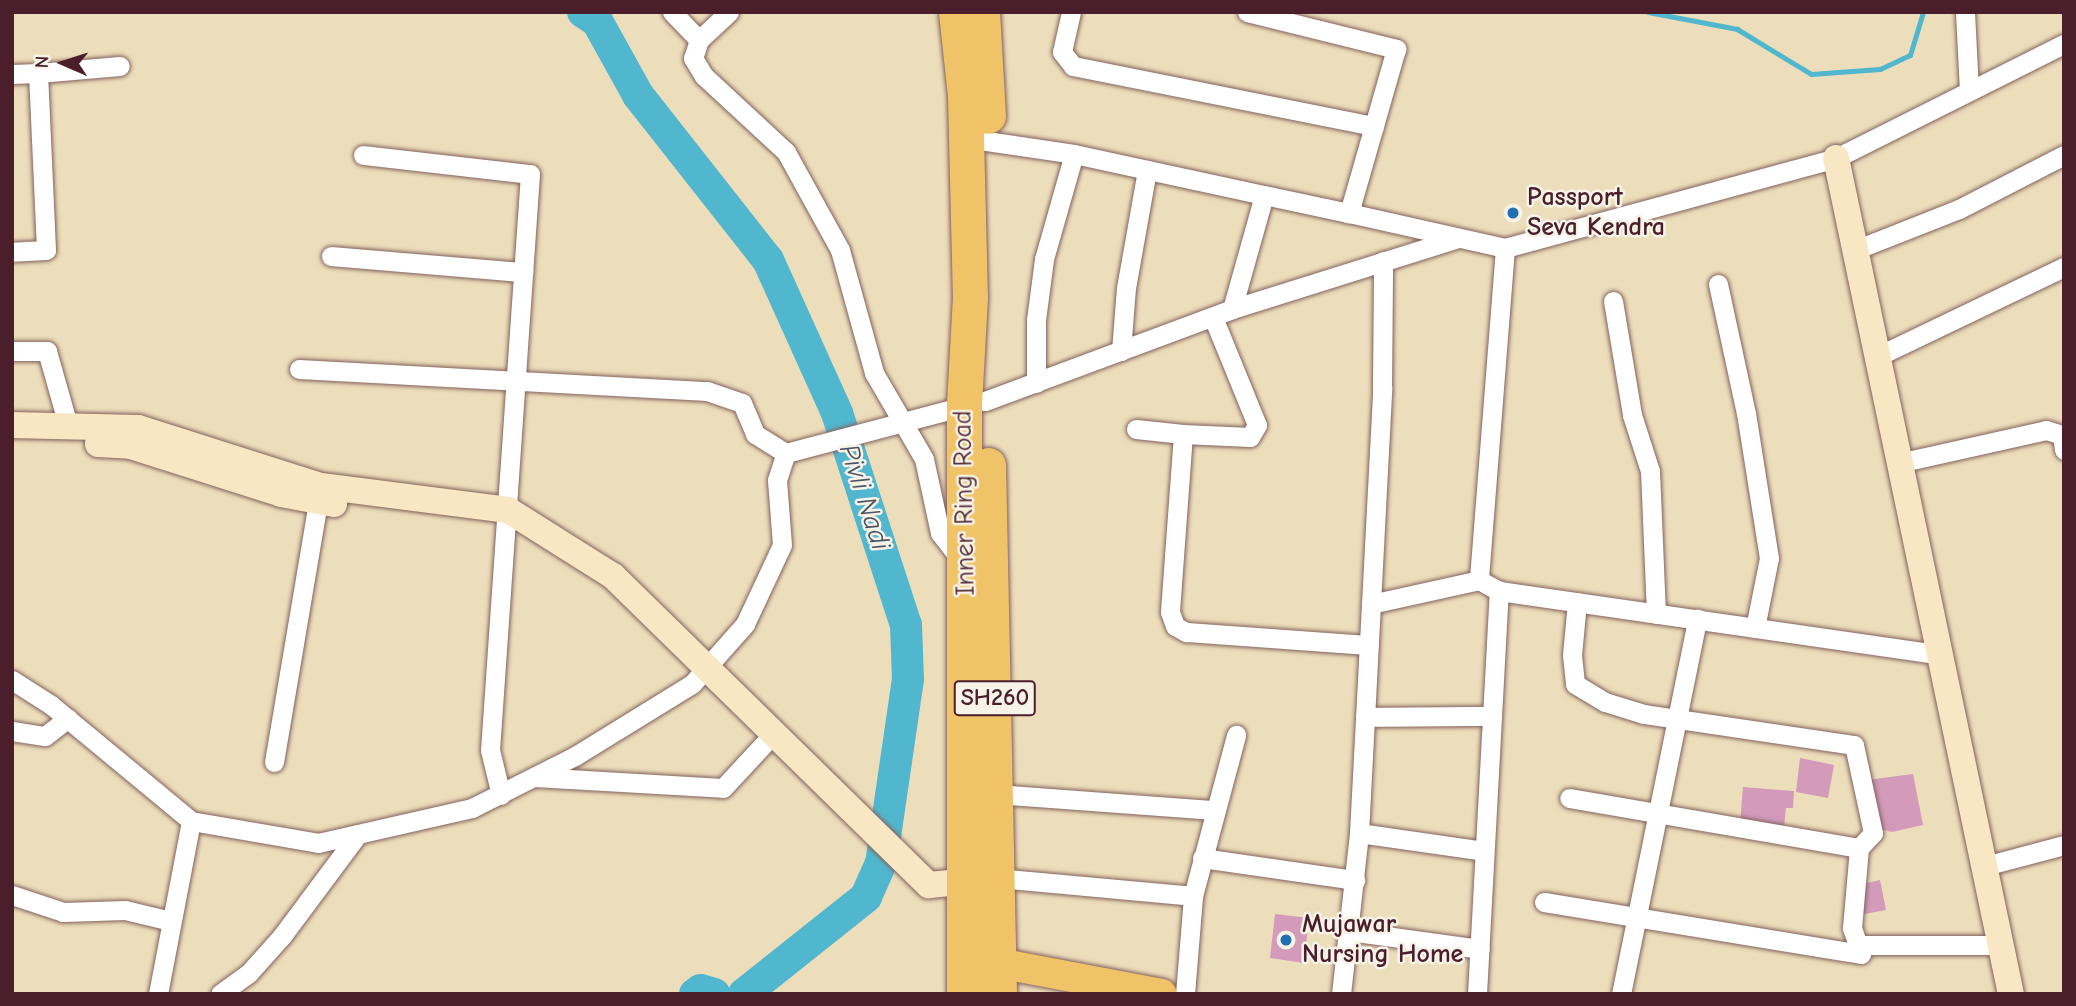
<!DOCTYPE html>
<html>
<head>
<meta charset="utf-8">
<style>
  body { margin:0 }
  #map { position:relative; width:2076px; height:1006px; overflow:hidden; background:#eddebb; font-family:"Comic Neue",sans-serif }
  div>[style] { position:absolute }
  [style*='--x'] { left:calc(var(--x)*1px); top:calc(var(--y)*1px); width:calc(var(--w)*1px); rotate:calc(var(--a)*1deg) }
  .stream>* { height:5px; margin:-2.5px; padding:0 2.5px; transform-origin:2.5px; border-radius:2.5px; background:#50b7ce }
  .river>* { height:32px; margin:-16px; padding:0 16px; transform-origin:16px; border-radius:16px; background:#50b7ce }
  .building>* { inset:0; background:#d39aba }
  .roads { filter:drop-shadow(0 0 2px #83625d) drop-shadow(0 0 2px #83625d) }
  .street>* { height:19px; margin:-9.5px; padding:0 9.5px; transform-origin:9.5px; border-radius:9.5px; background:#fff }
  .secondary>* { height:26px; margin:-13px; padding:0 13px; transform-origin:13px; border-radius:13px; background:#f9e7c3 }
  .primary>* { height:30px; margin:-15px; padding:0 15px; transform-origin:15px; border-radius:15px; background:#f1c369 }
  .highway>* { height:35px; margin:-17.5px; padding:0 17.5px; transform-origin:17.5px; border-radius:17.5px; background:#f1c369 }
  .dots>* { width:19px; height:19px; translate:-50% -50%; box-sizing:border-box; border:4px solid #f7f3e8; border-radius:50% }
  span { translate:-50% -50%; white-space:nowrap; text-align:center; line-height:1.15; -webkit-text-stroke:5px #f7f3e8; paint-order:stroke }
  .shield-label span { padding:2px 5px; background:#f7f3e8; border:2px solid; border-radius:5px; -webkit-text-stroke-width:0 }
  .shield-label { font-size:24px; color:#4a1f2b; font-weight:700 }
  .poi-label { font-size:26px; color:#4a1f2b; font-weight:700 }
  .left { translate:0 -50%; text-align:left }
  .street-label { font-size:26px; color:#4a1f2b }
  .water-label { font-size:28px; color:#4c5464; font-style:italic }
  .frame { position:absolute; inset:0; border:14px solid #4a1f2b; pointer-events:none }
  .north { position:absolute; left:28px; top:28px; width:70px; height:70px; -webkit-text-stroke:5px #f7f3e8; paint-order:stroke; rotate:273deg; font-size:19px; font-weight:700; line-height:28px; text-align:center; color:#4a1f2b }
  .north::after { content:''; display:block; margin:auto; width:24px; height:32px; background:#4a1f2b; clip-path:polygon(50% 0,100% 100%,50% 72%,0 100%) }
</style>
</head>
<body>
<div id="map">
  <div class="stream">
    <i style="--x:1648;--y:12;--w:91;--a:10.8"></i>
    <i style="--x:1737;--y:29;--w:87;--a:31.3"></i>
    <i style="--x:1811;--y:74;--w:69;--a:-4.1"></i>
    <i style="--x:1880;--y:69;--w:33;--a:-25"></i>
    <i style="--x:1910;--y:55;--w:45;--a:-73.2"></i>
    <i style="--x:2063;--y:12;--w:2;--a:63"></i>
  </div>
  <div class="river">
    <i style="--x:583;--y:12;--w:17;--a:33"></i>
    <i style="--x:597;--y:21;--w:85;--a:61"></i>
    <i style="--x:638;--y:95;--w:210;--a:51.8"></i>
    <i style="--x:768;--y:260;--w:168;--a:65.7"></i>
    <i style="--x:837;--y:413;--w:223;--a:72"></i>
    <i style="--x:906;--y:625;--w:54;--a:87.9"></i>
    <i style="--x:908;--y:679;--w:186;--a:98.3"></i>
    <i style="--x:881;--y:863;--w:37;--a:114"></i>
    <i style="--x:866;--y:897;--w:156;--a:141.5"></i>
    <i style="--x:695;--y:994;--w:7;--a:-34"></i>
    <i style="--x:701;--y:990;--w:14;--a:17"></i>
  </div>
  <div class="building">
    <i style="clip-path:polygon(1800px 758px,1834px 765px,1828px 798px,1796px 792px)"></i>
    <i style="clip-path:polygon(1913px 774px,1923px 825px,1892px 832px,1880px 829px,1867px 780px)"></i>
    <i style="clip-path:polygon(1743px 787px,1794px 791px,1793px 808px,1786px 808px,1784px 827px,1740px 824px)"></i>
    <i style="clip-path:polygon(1880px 880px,1886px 910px,1864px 914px,1858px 885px)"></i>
    <i style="clip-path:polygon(1275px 914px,1309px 918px,1304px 963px,1270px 958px)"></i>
  </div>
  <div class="roads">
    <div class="street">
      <i style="--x:672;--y:12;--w:39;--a:46"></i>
      <i style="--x:729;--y:12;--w:41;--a:137"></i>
      <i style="--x:699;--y:40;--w:19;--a:108"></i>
      <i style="--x:693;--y:58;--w:21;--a:59"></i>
      <i style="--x:704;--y:76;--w:112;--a:42.8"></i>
      <i style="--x:786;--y:152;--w:112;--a:61.1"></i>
      <i style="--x:840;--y:250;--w:128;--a:74.5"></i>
      <i style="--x:874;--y:373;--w:99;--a:59.8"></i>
      <i style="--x:924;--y:459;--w:76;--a:77.8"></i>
      <i style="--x:940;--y:533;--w:34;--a:52"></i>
      <i style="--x:1071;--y:12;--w:41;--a:102.7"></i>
      <i style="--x:1062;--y:52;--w:18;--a:52"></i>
      <i style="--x:1073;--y:66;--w:307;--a:11.3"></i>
      <i style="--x:1247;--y:12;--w:154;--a:13.9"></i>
      <i style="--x:1396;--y:49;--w:171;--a:106"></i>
      <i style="--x:1349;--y:213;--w:160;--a:12.6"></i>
      <i style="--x:1505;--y:248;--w:343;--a:-15.2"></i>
      <i style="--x:1836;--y:158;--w:255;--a:-26.6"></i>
      <i style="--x:1965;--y:12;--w:79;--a:87.1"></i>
      <i style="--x:38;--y:73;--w:82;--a:-4.9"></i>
      <i style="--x:12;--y:74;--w:26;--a:-2"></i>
      <i style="--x:38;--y:73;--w:177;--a:87.4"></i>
      <i style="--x:46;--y:250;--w:34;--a:177"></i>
      <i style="--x:966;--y:138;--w:109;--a:8.4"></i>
      <i style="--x:1074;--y:154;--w:194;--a:12.2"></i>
      <i style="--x:363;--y:155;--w:168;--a:6.5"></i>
      <i style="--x:530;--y:174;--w:577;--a:93.97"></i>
      <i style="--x:490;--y:750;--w:46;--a:76.3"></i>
      <i style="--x:1505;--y:248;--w:333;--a:94.5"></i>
      <i style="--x:1479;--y:580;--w:23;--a:29"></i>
      <i style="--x:1499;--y:591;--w:447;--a:8.2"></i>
      <i style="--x:1855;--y:250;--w:112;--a:-21.5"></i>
      <i style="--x:1959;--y:209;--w:118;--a:-27.2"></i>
      <i style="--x:331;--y:256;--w:193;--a:4.8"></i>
      <i style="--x:1718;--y:284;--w:132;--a:77.8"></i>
      <i style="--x:1746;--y:413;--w:147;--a:81"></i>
      <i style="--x:1769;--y:558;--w:71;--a:101.3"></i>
      <i style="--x:1613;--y:301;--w:116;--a:80.5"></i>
      <i style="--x:1632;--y:415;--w:59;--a:72.2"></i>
      <i style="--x:1650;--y:471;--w:143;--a:87.6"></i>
      <i style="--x:1232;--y:309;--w:118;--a:-74.3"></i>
      <i style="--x:1264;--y:195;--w:87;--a:12"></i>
      <i style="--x:12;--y:351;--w:35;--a:0"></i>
      <i style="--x:47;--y:351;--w:77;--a:74.2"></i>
      <i style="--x:1121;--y:351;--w:63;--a:-85.5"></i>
      <i style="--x:1126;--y:288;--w:120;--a:-79.9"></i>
      <i style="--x:1878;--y:356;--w:206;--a:-25.6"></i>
      <i style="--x:299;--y:369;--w:409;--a:3.1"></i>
      <i style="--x:707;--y:391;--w:37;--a:19"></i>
      <i style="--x:742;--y:403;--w:34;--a:67"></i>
      <i style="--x:755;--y:434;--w:36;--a:32"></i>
      <i style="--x:786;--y:453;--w:184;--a:-14.8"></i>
      <i style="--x:1036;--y:383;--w:63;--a:-90"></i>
      <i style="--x:1036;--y:320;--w:62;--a:-82.5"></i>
      <i style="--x:1044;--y:259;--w:109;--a:-74.1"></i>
      <i style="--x:985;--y:401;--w:264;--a:-20.4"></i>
      <i style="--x:1232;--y:309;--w:237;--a:-17.4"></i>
      <i style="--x:1136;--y:429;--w:47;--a:6.1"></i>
      <i style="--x:1183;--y:434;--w:178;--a:94.2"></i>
      <i style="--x:1170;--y:612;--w:15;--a:70"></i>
      <i style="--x:1175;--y:626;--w:13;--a:29"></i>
      <i style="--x:1186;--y:632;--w:183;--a:4.1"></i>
      <i style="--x:1183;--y:434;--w:67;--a:2.6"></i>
      <i style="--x:1250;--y:437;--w:14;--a:-60"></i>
      <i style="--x:1257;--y:425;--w:117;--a:-112.2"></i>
      <i style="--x:1903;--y:462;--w:147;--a:-12.6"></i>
      <i style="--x:2046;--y:430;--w:17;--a:17"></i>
      <i style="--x:2062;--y:435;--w:15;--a:82"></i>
      <i style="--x:1577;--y:602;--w:53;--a:95.4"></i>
      <i style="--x:1572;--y:655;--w:29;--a:84"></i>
      <i style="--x:1575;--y:684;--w:35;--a:31"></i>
      <i style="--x:1605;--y:702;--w:41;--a:17.1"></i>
      <i style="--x:1644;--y:714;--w:212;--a:8.4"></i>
      <i style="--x:1854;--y:745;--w:90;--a:77.8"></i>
      <i style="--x:1873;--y:833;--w:21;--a:133"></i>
      <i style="--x:1371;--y:604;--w:111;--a:-12.5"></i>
      <i style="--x:12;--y:680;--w:46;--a:32.7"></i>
      <i style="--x:51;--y:705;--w:182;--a:39.6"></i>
      <i style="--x:191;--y:821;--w:129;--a:9.8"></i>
      <i style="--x:318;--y:843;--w:158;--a:-12.8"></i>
      <i style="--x:472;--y:808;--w:115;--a:-26.8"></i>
      <i style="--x:575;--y:756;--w:137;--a:-31.6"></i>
      <i style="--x:692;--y:684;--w:80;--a:-48.5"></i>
      <i style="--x:745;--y:624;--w:87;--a:-64.9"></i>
      <i style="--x:782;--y:545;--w:65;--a:-94.4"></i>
      <i style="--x:777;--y:480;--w:28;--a:-72"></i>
      <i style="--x:1365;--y:717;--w:127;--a:-0.5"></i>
      <i style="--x:12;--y:731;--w:33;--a:9"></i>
      <i style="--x:45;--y:736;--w:29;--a:-38"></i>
      <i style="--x:274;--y:762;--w:275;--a:-80.4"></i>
      <i style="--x:534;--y:777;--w:189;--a:3.3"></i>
      <i style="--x:723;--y:788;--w:76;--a:-47.1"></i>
      <i style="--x:995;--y:794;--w:221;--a:4.2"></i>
      <i style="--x:1359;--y:833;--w:126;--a:8.2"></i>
      <i style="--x:1202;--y:858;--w:155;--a:8.2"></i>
      <i style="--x:1985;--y:866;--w:82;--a:-14.9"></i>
      <i style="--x:997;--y:878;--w:197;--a:5.2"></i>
      <i style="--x:1193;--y:896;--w:167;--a:-75"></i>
      <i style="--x:12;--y:895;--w:54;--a:18.4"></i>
      <i style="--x:63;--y:912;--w:62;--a:-1.8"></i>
      <i style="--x:125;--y:910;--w:47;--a:13.4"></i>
      <i style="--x:1544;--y:902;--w:321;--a:9.3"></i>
      <i style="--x:1861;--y:954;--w:28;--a:-109"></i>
      <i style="--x:1852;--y:928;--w:80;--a:-85"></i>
      <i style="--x:1859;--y:848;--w:294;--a:-170.2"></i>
      <i style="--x:1349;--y:931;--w:132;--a:7.8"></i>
      <i style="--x:1857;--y:945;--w:144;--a:0"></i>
      <i style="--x:158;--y:994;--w:176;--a:-79.2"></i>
      <i style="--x:220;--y:994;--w:34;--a:-36"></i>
      <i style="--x:248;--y:974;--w:51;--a:-48.2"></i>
      <i style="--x:282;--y:936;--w:127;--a:-53.3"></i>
      <i style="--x:1185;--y:994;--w:98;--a:-85.3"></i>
      <i style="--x:1341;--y:994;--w:162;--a:-83.6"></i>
      <i style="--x:1359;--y:833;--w:446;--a:-87"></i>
      <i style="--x:1382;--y:388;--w:127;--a:-89.5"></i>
      <i style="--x:1477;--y:994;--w:404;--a:-86.9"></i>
      <i style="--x:1621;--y:994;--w:383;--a:-78.5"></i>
    </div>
    <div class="secondary">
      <i style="--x:1836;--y:158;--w:854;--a:78.18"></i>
      <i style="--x:12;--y:425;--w:126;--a:1.4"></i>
      <i style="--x:138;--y:428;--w:192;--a:17.6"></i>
      <i style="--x:321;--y:486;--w:189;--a:7.3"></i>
      <i style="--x:508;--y:510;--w:124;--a:32.2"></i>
      <i style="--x:613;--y:576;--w:442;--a:44.4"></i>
      <i style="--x:929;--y:885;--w:52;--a:-5.5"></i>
      <i style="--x:98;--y:444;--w:33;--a:3"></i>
      <i style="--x:131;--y:446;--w:157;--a:17.7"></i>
      <i style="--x:281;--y:494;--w:54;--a:10.7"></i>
    </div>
    <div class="primary">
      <i style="--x:977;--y:959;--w:188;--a:10.7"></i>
    </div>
    <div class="highway">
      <i style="--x:956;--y:12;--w:83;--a:83.8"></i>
      <i style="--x:965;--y:95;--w:202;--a:88.6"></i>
      <i style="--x:970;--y:297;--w:109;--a:93.2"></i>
      <i style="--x:964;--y:406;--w:588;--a:90"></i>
      <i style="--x:982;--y:12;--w:104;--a:86.7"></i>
      <i style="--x:988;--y:465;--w:529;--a:88.81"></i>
    </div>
  </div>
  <div class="dots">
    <i style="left:1513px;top:213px;background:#1f6fb2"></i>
    <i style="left:1286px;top:940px;background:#1f6fb2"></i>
  </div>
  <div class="shield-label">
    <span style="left:995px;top:698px">SH260</span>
  </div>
  <div class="poi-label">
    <span class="left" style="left:1527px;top:213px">Passport<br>Seva Kendra</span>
    <span class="left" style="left:1302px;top:940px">Mujawar<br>Nursing Home</span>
  </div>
  <div class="street-label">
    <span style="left:965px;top:503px;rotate:-91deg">Inner Ring Road</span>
  </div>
  <div class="water-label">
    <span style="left:865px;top:497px;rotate:72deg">Pivli Nadi</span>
  </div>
  <div class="frame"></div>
  <div class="north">N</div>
</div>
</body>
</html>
